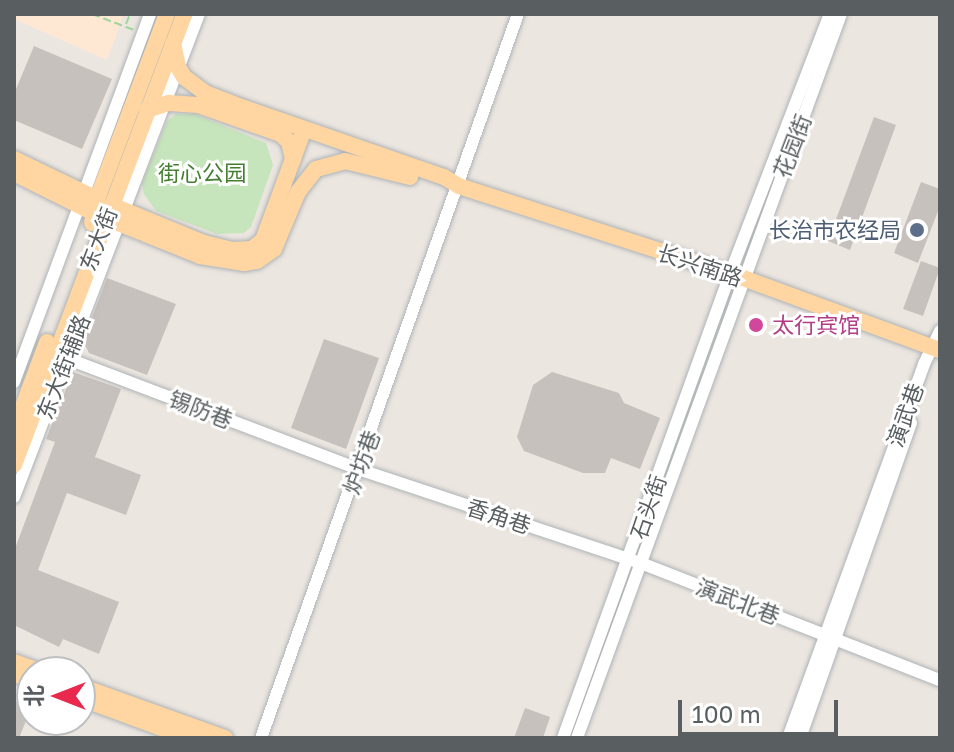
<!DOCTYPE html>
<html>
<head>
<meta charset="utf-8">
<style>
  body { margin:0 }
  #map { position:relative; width:954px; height:752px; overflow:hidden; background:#ece6e0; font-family:"Golos Text","Noto Sans SC",sans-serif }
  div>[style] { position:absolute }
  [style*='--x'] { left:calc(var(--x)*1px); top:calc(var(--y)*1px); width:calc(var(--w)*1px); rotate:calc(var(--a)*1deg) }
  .commercial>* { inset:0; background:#fee8d4 }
  .green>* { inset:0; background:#c7e5bc }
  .building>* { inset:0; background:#c7c1bd }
  .path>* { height:2px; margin-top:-1px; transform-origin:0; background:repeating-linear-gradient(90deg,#a0d69f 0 8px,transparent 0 12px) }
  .roads { filter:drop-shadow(0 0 2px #aeb3b6) drop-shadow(0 0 2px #aeb3b6) }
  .minor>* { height:12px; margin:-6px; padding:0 6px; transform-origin:6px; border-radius:6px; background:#fff }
  .major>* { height:16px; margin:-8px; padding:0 8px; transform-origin:8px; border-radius:8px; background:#ffd6a2 }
  .dots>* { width:22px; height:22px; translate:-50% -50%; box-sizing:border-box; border:4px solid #fff; border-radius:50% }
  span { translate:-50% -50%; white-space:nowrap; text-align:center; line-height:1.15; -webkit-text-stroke:6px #fff; paint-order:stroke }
  .street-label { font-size:22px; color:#595f61 }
  .park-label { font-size:22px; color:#447f32 }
  .service-label { font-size:22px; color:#4e5e75 }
  .right { translate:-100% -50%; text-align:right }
  .hotel-label { font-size:22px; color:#b23c85 }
  .left { translate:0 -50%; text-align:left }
  .frame { position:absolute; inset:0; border:16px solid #595f61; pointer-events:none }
  .north { position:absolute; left:16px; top:656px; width:80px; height:80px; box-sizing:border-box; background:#fff; border:2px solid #bdbfc0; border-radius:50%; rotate:270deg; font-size:22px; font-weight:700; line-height:32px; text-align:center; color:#595f61 }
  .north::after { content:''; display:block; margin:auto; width:28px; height:36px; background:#ea294f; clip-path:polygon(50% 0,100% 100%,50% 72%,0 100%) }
  .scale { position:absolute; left:678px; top:700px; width:160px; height:36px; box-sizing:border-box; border:4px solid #595f61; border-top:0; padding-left:10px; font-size:24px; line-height:28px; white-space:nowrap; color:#595f61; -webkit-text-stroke:6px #fff; paint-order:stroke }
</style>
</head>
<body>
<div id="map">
  <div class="commercial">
    <i style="clip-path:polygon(14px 14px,124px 14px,107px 60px,14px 19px)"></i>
  </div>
  <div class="green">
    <i style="clip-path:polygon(176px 114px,194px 114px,266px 143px,273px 165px,251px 227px,244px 233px,217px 234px,156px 211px,144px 194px,142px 183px,167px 121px)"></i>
  </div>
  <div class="building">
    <i style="clip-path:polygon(34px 46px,112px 79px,82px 149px,14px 120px,14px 94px)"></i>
    <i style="clip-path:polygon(874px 117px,896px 125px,850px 250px,828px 241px)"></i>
    <i style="clip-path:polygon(921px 182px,940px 189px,940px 206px,918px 263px,894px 253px)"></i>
    <i style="clip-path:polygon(921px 261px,940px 268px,923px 316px,903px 309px)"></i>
    <i style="clip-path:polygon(107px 278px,176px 304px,147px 375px,89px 353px,83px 341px)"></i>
    <i style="clip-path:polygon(324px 339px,379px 358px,346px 449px,291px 428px)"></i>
    <i style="clip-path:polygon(73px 372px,121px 389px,95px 457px,141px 475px,126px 515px,67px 493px,38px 570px,119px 602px,99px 654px,63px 639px,59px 647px,14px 625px,14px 551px,55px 442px,46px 439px)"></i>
    <i style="clip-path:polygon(552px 372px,619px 393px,624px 403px,660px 418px,640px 469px,611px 458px,605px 473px,583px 473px,524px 451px,517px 437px,533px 385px)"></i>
    <i style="clip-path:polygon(14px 701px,32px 706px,19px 738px,14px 738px)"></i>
    <i style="clip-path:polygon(525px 708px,550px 717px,543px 738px,514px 738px)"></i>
  </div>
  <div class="path">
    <i style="--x:92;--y:14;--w:45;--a:20.9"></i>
    <i style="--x:126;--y:24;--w:11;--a:-68"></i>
  </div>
  <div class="roads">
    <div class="minor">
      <i style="--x:50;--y:352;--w:329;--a:20.8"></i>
      <i style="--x:358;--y:469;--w:298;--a:18.4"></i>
      <i style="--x:641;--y:563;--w:321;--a:21.4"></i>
      <i style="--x:14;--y:382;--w:392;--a:-69.7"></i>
      <i style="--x:14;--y:497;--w:517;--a:-69.04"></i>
      <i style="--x:261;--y:738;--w:768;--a:-70.46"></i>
      <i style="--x:563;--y:738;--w:493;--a:-70.2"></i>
      <i style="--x:730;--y:274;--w:279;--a:-69"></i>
      <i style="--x:577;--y:738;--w:771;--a:-69.97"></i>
      <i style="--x:788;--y:738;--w:398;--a:-70"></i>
      <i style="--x:924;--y:364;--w:37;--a:-64"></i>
      <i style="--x:800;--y:738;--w:334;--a:-70.6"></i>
    </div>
    <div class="major">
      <i style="--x:173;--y:43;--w:25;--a:78"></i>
      <i style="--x:178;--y:67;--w:12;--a:59"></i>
      <i style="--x:184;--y:77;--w:26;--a:37"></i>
      <i style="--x:205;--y:93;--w:30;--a:21"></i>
      <i style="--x:233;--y:104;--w:223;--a:19.1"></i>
      <i style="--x:444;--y:177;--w:17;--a:31"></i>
      <i style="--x:459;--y:186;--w:299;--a:17.9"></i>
      <i style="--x:743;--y:278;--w:210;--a:20.1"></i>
      <i style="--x:147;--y:110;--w:23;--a:-18"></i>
      <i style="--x:169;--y:103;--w:29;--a:4"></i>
      <i style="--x:198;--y:105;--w:88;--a:19.3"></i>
      <i style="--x:281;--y:134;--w:11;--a:45"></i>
      <i style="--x:289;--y:142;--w:18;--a:77"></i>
      <i style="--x:14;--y:159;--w:92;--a:25.7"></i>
      <i style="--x:14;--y:173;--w:92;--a:26.6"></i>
      <i style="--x:96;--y:214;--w:112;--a:22"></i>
      <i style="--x:200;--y:256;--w:45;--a:9"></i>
      <i style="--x:244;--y:263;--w:13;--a:-9"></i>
      <i style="--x:257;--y:261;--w:21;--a:-35"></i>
      <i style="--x:274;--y:249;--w:62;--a:-67.2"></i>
      <i style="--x:298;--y:192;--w:29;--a:-52"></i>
      <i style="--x:316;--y:169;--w:30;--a:-15"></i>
      <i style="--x:345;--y:161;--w:67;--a:13.8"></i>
      <i style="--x:111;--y:205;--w:100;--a:22.2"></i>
      <i style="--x:204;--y:243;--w:29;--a:14"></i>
      <i style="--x:232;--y:250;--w:20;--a:-3"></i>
      <i style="--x:252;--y:249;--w:14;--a:-39"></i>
      <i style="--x:263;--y:240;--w:118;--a:-69.7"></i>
      <i style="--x:92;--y:223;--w:25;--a:-78"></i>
      <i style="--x:97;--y:199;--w:198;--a:-69.3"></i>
      <i style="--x:14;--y:430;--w:94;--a:-69.4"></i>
      <i style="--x:14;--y:465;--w:482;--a:-69.3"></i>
      <i style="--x:14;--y:662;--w:30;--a:20"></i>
      <i style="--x:14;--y:674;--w:19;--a:18"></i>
      <i style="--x:80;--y:686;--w:154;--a:19.7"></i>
      <i style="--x:80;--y:698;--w:116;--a:20.2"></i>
    </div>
  </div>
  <div class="dots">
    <i style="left:917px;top:230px;background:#5c6f8a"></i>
    <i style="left:756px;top:325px;background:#d1479c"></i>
  </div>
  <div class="street-label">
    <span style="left:792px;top:146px;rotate:-69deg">花园街</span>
    <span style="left:98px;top:239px;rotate:-69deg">东大街</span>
    <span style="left:700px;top:265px;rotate:18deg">长兴南路</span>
    <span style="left:63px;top:367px;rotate:-69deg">东大街辅路</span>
    <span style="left:201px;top:409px;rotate:21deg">锡防巷</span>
    <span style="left:905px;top:415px;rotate:-70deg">演武巷</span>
    <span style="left:361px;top:462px;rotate:-70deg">炉坊巷</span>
    <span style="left:648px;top:507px;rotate:-71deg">石头街</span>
    <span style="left:499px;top:516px;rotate:18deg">香角巷</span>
    <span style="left:738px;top:601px;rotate:21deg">演武北巷</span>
  </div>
  <div class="park-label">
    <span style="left:202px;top:173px">街心公园</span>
  </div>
  <div class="service-label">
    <span class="right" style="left:901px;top:230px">长治市农经局</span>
  </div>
  <div class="hotel-label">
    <span class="left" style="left:772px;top:325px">太行宾馆</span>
  </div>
  <div class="frame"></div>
  <div class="north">北</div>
  <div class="scale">100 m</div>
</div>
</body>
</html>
